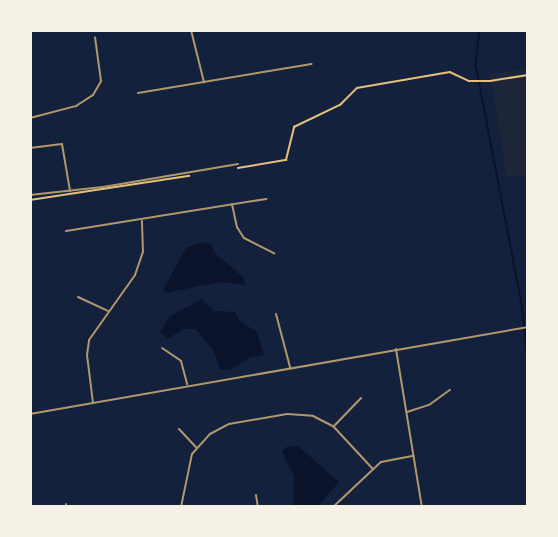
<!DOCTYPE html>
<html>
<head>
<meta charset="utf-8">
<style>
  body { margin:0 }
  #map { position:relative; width:558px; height:537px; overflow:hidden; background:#14213d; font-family:"PT Serif",serif }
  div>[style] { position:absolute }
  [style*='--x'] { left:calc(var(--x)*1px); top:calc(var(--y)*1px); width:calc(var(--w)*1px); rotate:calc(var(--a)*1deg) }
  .green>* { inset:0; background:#1d2539 }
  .water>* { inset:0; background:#0b132b }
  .stream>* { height:1.5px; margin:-0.75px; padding:0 0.75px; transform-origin:0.75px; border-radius:0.75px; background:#0b132b }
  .path>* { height:1.5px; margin:-0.75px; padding:0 0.75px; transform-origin:0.75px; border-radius:0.75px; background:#e5c07b }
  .minor>* { height:2px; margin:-1px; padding:0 1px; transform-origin:1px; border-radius:1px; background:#b1986c }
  span { translate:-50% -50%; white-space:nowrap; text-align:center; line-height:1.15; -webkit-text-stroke:6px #f6f1e7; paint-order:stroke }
  .frame { position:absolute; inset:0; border:32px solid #f6f1e7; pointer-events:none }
</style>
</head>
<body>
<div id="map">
  <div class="green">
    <i style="clip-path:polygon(528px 68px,528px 175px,507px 178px,490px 74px)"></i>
  </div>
  <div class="water">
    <i style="clip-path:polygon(202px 242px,212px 245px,215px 253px,244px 278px,245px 285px,220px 282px,165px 293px,164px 288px,186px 248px)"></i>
    <i style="clip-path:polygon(202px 299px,214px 311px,235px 312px,240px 321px,257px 332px,264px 355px,249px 358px,230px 370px,220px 369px,213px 350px,196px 329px,183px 329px,168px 339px,160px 332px,170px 316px)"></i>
    <i style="clip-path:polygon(298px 446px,339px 482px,317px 507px,293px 507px,294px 476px,282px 452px,286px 447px)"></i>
  </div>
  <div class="stream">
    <i style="--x:480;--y:30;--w:35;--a:97"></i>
    <i style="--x:476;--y:65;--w:243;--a:79.1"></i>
    <i style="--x:522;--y:304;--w:55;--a:83.8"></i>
    <i style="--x:30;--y:34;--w:4;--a:-63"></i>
  </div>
  <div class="path">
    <i style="--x:238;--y:168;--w:49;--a:-9.5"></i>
    <i style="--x:286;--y:160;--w:34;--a:-76"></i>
    <i style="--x:294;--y:127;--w:51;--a:-25.6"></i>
    <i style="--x:340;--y:105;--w:24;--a:-45"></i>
    <i style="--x:357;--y:88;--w:94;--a:-9.8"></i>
    <i style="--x:450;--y:72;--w:21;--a:25"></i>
    <i style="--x:469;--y:81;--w:21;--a:0"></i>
    <i style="--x:490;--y:81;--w:38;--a:-9"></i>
    <i style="--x:30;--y:200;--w:161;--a:-8.6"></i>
  </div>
  <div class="minor">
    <i style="--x:191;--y:30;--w:54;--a:76"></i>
    <i style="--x:138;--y:93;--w:176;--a:-9.5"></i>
    <i style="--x:30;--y:118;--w:48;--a:-14.6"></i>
    <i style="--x:76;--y:106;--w:20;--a:-33"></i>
    <i style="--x:93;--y:95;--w:16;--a:-60"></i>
    <i style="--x:101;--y:81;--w:44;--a:-97.8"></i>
    <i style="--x:30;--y:148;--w:32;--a:-7"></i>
    <i style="--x:62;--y:144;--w:48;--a:80.3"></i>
    <i style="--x:30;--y:195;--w:73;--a:-6.3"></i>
    <i style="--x:103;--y:187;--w:137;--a:-9.7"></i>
    <i style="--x:232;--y:204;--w:24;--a:78"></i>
    <i style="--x:237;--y:227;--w:13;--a:58"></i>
    <i style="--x:244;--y:238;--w:34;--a:27"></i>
    <i style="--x:66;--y:231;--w:203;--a:-9.1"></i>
    <i style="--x:78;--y:297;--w:33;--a:25"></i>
    <i style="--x:276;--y:314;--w:55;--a:75.2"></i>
    <i style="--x:162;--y:348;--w:23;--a:34"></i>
    <i style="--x:181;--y:361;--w:24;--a:75"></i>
    <i style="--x:396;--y:349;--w:160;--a:80.7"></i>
    <i style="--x:93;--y:403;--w:48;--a:-97.1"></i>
    <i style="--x:87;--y:355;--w:15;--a:-82"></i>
    <i style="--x:89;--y:340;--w:80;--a:-54.7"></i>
    <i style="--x:135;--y:275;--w:24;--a:-71"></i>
    <i style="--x:143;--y:252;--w:31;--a:-92"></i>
    <i style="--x:407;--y:412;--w:23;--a:-18"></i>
    <i style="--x:429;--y:405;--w:26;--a:-36"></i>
    <i style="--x:30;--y:414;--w:506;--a:-9.91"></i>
    <i style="--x:334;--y:426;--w:39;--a:-46"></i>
    <i style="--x:179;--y:429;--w:25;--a:47"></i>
    <i style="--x:256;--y:495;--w:12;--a:81"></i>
    <i style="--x:66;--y:504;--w:3;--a:90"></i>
    <i style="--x:181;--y:507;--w:54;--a:-78.3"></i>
    <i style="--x:192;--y:454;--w:27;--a:-48"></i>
    <i style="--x:210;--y:434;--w:21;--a:-28"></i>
    <i style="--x:229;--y:424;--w:59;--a:-9.8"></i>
    <i style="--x:287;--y:414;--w:26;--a:4"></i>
    <i style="--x:313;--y:416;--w:22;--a:27"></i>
    <i style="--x:333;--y:426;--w:59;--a:47.1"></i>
    <i style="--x:333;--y:507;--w:66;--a:-43.2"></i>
    <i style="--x:381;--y:462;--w:33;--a:-11"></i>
  </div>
  <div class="frame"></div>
</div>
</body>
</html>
